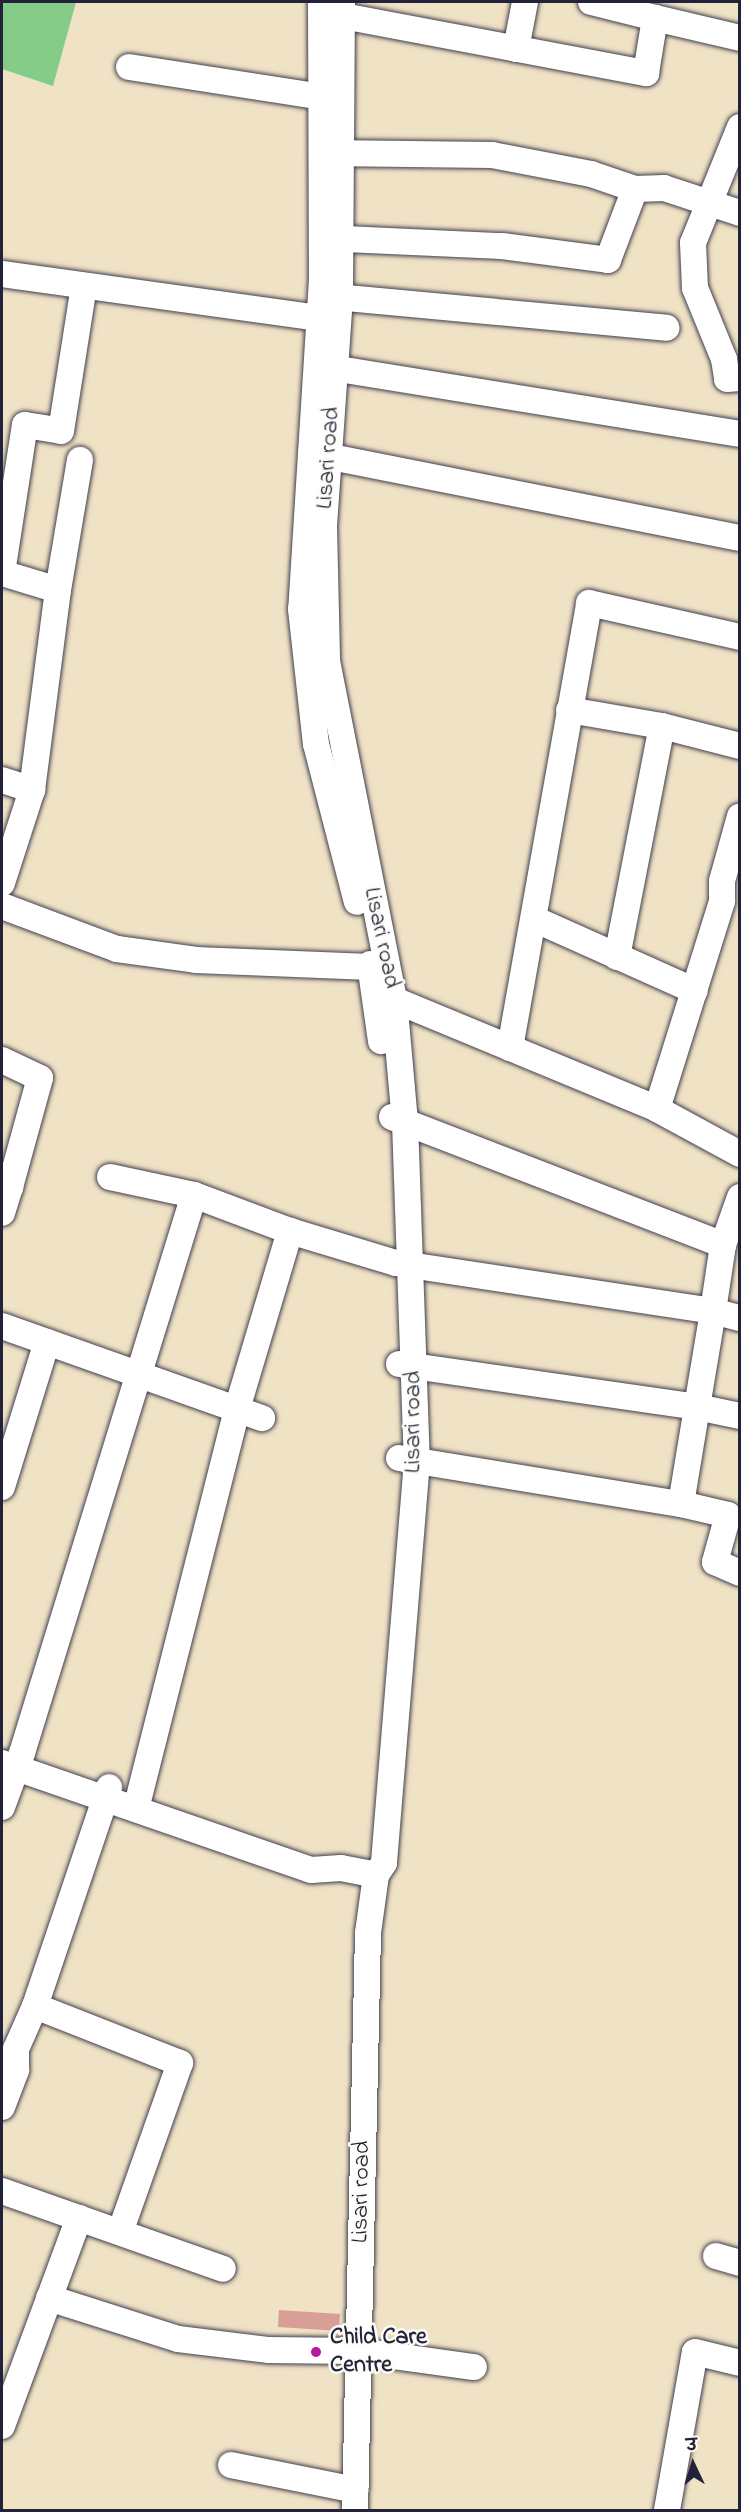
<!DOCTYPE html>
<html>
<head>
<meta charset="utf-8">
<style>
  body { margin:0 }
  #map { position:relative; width:741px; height:2512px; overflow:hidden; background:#f0e2c4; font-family:"Indie Flower","Playpen Sans Deva",sans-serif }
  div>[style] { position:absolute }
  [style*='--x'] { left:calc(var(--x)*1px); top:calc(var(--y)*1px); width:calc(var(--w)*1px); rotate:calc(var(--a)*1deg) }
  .green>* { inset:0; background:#84cc87 }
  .building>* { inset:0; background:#d99e95 }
  .roads { filter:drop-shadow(0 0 2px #413f50) drop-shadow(0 0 2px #413f50) }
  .minor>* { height:26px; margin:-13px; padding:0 13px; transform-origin:13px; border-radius:13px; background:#fff }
  .dots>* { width:16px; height:16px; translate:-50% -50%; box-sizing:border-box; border:3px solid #fdfcf7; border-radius:50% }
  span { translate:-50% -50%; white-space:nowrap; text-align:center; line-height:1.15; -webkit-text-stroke:5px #fdfcf7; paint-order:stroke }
  .street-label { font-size:24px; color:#22223b }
  .poi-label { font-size:24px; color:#22223b; font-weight:700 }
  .left { translate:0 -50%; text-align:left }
  .frame { position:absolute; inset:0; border:3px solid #22223b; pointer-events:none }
  .north { position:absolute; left:663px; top:2434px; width:60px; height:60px; -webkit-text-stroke:4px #fdfcf7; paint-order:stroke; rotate:356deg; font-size:16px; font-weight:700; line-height:24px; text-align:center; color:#22223b }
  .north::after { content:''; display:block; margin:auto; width:21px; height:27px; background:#22223b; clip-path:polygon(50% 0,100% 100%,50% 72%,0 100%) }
</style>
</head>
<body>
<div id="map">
  <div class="green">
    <i style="clip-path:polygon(2px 2px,76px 2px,53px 86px,2px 69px)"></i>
  </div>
  <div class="building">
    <i style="clip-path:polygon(279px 2310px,340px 2314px,339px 2331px,278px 2327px)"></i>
  </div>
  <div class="roads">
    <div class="minor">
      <i style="--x:321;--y:2;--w:277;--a:89.8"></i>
      <i style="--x:322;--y:279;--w:331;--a:93.6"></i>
      <i style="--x:301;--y:609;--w:136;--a:83.7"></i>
      <i style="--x:316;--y:744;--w:163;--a:75.5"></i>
      <i style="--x:342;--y:2;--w:295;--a:90.4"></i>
      <i style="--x:340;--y:297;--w:230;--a:94"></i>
      <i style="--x:324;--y:526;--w:135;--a:88.7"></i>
      <i style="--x:327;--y:661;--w:345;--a:78.8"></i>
      <i style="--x:394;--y:999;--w:123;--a:84.9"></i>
      <i style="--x:405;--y:1122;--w:339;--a:88"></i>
      <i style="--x:417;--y:1461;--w:403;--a:94.7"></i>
      <i style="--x:384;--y:1863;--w:14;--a:124"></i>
      <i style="--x:376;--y:1875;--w:59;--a:97.9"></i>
      <i style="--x:368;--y:1933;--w:577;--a:91.29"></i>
      <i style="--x:591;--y:2;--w:66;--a:14"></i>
      <i style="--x:327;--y:13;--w:325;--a:10.7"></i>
      <i style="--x:646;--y:73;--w:56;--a:-80.7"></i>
      <i style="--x:655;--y:18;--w:87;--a:13.2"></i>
      <i style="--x:516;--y:49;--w:48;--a:-79.2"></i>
      <i style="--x:129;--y:67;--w:196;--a:8.8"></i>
      <i style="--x:740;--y:127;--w:125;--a:112.1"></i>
      <i style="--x:693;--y:243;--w:45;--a:87.5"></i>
      <i style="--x:695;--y:288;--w:77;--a:67.8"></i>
      <i style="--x:724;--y:359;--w:20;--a:81"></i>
      <i style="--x:727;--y:379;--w:13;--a:-4"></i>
      <i style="--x:326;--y:153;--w:166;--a:0.7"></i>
      <i style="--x:492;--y:155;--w:101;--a:10.9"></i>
      <i style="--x:591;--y:174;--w:46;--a:18.8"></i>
      <i style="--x:635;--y:189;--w:29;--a:-2"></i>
      <i style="--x:664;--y:188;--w:80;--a:18.2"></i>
      <i style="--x:323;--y:238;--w:179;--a:2.6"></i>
      <i style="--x:502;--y:246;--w:107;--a:7.5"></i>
      <i style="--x:608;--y:260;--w:76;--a:-69.2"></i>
      <i style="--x:2;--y:274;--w:321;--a:7.9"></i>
      <i style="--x:325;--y:296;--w:343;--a:5.3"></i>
      <i style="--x:320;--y:366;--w:425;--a:9.2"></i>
      <i style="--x:311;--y:453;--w:437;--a:11.2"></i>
      <i style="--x:58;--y:590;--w:132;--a:-80.4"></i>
      <i style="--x:569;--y:710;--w:94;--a:9.8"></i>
      <i style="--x:662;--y:726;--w:81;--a:14.4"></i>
      <i style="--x:2;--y:780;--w:32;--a:18"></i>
      <i style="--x:32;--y:790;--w:98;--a:107.9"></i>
      <i style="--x:32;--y:790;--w:202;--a:-82.6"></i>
      <i style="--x:58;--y:590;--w:59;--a:-163.1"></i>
      <i style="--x:2;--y:573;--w:150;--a:-81.2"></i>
      <i style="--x:25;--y:425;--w:36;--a:9"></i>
      <i style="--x:61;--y:431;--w:147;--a:-81"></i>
      <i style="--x:2;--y:906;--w:123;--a:20.5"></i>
      <i style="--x:117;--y:949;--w:80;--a:7.9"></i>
      <i style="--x:196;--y:960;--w:174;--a:2.3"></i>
      <i style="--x:534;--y:919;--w:176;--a:24.1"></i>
      <i style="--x:617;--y:957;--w:235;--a:-79"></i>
      <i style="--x:370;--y:964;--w:78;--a:81.9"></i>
      <i style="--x:380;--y:994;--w:300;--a:22.5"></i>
      <i style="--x:657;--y:1109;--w:94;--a:28.5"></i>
      <i style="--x:510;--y:1048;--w:452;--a:-79.9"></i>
      <i style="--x:589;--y:603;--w:155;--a:12.7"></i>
      <i style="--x:2;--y:1060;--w:42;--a:25.3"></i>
      <i style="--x:40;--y:1078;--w:113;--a:105.4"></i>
      <i style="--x:657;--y:1109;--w:218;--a:-72.6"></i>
      <i style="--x:722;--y:901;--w:20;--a:-90"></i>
      <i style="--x:722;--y:881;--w:67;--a:-74.5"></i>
      <i style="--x:392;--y:1117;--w:355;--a:21.1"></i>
      <i style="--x:723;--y:1245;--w:51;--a:-70.5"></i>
      <i style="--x:110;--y:1177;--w:86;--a:12.1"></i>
      <i style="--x:2;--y:1184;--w:9;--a:21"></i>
      <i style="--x:10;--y:1187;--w:27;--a:107"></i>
      <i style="--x:2;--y:1326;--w:276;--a:19.5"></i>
      <i style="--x:399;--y:1364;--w:301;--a:8.2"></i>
      <i style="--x:697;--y:1407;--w:97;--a:-80.5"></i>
      <i style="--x:713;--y:1311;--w:28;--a:15"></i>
      <i style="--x:399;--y:1458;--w:286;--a:9.3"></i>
      <i style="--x:681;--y:1504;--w:98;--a:-80.6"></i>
      <i style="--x:697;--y:1407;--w:44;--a:11.8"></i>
      <i style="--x:2;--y:1487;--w:152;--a:-72.8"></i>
      <i style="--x:681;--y:1504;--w:48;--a:13.2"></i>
      <i style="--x:728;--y:1515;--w:49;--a:105.5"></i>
      <i style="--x:715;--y:1562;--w:27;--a:24"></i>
      <i style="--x:2;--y:1763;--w:327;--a:19.1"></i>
      <i style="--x:311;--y:1870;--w:30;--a:-4"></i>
      <i style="--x:341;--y:1868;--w:36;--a:11"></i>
      <i style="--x:139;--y:1797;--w:400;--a:-75.8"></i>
      <i style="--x:237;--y:1409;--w:186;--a:-73.4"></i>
      <i style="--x:290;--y:1231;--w:111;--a:16.8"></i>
      <i style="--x:396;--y:1263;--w:321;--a:8.6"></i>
      <i style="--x:713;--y:1311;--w:67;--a:-81.4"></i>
      <i style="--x:2;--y:1807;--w:58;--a:-69.7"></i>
      <i style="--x:22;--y:1753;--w:584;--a:-72.87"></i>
      <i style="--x:194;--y:1195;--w:103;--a:20.6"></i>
      <i style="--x:35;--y:2006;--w:156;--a:21.5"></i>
      <i style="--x:180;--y:2063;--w:179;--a:109.5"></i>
      <i style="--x:2;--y:2107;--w:40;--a:-69"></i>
      <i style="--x:16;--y:2070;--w:21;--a:-90"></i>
      <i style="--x:16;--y:2049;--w:47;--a:-66.2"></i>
      <i style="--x:35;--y:2006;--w:231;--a:-71.3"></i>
      <i style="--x:2;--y:2191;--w:234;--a:19.4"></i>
      <i style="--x:716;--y:2256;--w:25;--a:16"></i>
      <i style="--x:49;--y:2298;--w:135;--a:17.6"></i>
      <i style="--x:178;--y:2339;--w:92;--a:6.9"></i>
      <i style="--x:269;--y:2350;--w:89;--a:0.6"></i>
      <i style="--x:358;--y:2351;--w:117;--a:7.9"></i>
      <i style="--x:2;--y:2426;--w:222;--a:-69.7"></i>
      <i style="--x:231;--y:2465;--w:127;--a:11.3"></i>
      <i style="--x:667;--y:2510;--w:160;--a:-80"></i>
      <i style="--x:695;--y:2352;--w:46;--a:13.7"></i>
    </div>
  </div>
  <div class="dots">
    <i style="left:316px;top:2352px;background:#b5179e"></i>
  </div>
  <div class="street-label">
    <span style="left:329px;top:458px;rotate:-86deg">Lisari road</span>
    <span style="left:381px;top:938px;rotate:78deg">Lisari road</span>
    <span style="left:414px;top:1422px;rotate:-90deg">Lisari road</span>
    <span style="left:362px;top:2192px;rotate:-89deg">Lisari road</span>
  </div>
  <div class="poi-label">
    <span class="left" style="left:330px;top:2352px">Child Care<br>Centre</span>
  </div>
  <div class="frame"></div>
  <div class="north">उ</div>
</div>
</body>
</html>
